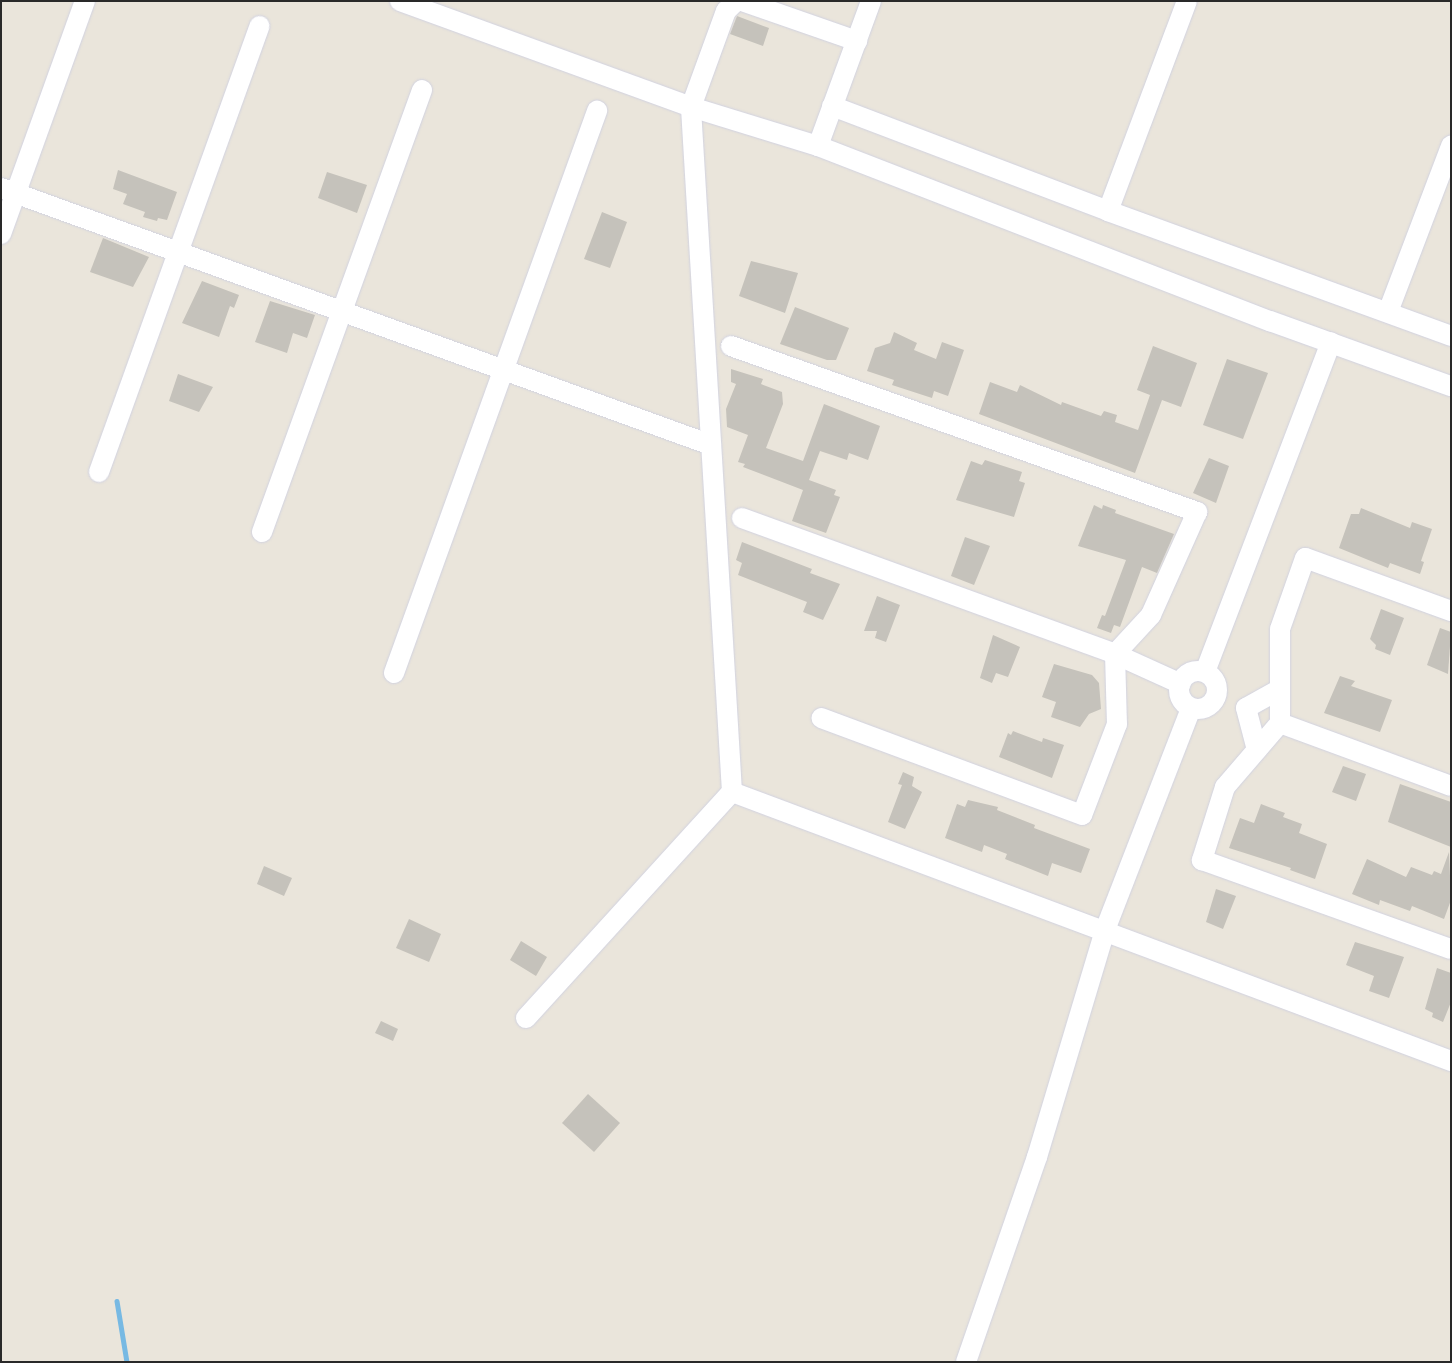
<!DOCTYPE html>
<html>
<head>
<meta charset="utf-8">
<style>
  body { margin:0 }
  #map { position:relative; width:1452px; height:1363px; overflow:hidden; background:#eae5db; font-family:Montserrat,sans-serif }
  div>[style] { position:absolute }
  [style*='--x'] { left:calc(var(--x)*1px); top:calc(var(--y)*1px); width:calc(var(--w)*1px); rotate:calc(var(--a)*1deg) }
  .stream>* { height:4.5px; margin:-2.25px; padding:0 2.25px; transform-origin:2.25px; border-radius:2.25px; background:#77b9e3 }
  .building>* { inset:0; background:#c5c2bb }
  .roads { filter:drop-shadow(0 0 1px #d1d2e0) drop-shadow(0 0 1px #d1d2e0) }
  .minor>* { height:20px; margin:-10px; padding:0 10px; transform-origin:10px; border-radius:10px; background:#fff }
  .minor>.ring { margin:-10px; padding:0; box-sizing:content-box; background:none; border:20px solid #fff; border-radius:50% }
  span { translate:-50% -50%; white-space:nowrap; text-align:center; line-height:1.15; -webkit-text-stroke:4.5px #fff; paint-order:stroke }
  .frame { position:absolute; inset:0; border:2px solid #292929; pointer-events:none }
</style>
</head>
<body>
<div id="map">
  <div class="stream">
    <i style="--x:117;--y:1301;--w:62;--a:80.7"></i>
  </div>
  <div class="building">
    <i style="clip-path:polygon(737px 16px,769px 28px,763px 46px,730px 34px)"></i>
    <i style="clip-path:polygon(118px 170px,177px 192px,167px 220px,158px 218px,157px 221px,143px 217px,145px 212px,123px 204px,127px 194px,113px 189px)"></i>
    <i style="clip-path:polygon(327px 172px,367px 185px,357px 213px,318px 198px)"></i>
    <i style="clip-path:polygon(602px 212px,627px 222px,610px 268px,584px 259px)"></i>
    <i style="clip-path:polygon(103px 238px,149px 257px,133px 287px,90px 272px)"></i>
    <i style="clip-path:polygon(751px 261px,798px 273px,785px 313px,739px 296px)"></i>
    <i style="clip-path:polygon(202px 281px,239px 295px,234px 308px,230px 306px,219px 337px,182px 323px)"></i>
    <i style="clip-path:polygon(270px 301px,315px 315px,307px 338px,293px 333px,287px 353px,255px 342px)"></i>
    <i style="clip-path:polygon(795px 307px,849px 328px,836px 360px,827px 360px,780px 344px)"></i>
    <i style="clip-path:polygon(894px 332px,917px 343px,914px 350px,936px 359px,942px 342px,964px 350px,948px 396px,934px 391px,932px 398px,892px 385px,894px 380px,867px 371px,875px 348px,890px 343px)"></i>
    <i style="clip-path:polygon(1153px 346px,1197px 363px,1181px 407px,1162px 400px,1135px 473px,979px 414px,990px 382px,1017px 392px,1020px 385px,1061px 405px,1062px 402px,1101px 416px,1104px 411px,1117px 415px,1115px 422px,1138px 430px,1150px 395px,1137px 390px)"></i>
    <i style="clip-path:polygon(1227px 359px,1268px 373px,1243px 439px,1203px 425px)"></i>
    <i style="clip-path:polygon(731px 369px,763px 379px,761px 384px,782px 392px,783px 404px,766px 448px,803px 461px,824px 404px,880px 426px,868px 460px,849px 453px,847px 460px,820px 451px,809px 480px,836px 490px,834px 495px,840px 497px,826px 533px,792px 521px,803px 490px,743px 467px,745px 464px,738px 462px,748px 435px,727px 427px,726px 409px,736px 384px,731px 382px)"></i>
    <i style="clip-path:polygon(178px 374px,213px 387px,199px 412px,169px 401px)"></i>
    <i style="clip-path:polygon(1209px 458px,1229px 466px,1216px 503px,1193px 493px)"></i>
    <i style="clip-path:polygon(985px 460px,1022px 472px,1019px 481px,1025px 483px,1014px 517px,956px 500px,971px 461px,982px 465px)"></i>
    <i style="clip-path:polygon(1094px 505px,1102px 509px,1103px 505px,1116px 510px,1115px 513px,1174px 534px,1157px 573px,1142px 567px,1120px 627px,1114px 625px,1111px 633px,1097px 628px,1102px 615px,1105px 616px,1126px 560px,1078px 546px)"></i>
    <i style="clip-path:polygon(1361px 508px,1410px 528px,1412px 522px,1432px 529px,1421px 561px,1424px 562px,1420px 574px,1390px 563px,1388px 568px,1339px 548px,1351px 514px,1359px 514px)"></i>
    <i style="clip-path:polygon(965px 537px,990px 546px,974px 585px,951px 576px)"></i>
    <i style="clip-path:polygon(742px 542px,812px 569px,810px 573px,840px 584px,823px 620px,803px 612px,807px 602px,738px 575px,742px 563px,736px 560px)"></i>
    <i style="clip-path:polygon(877px 596px,900px 605px,886px 642px,875px 638px,877px 631px,864px 631px)"></i>
    <i style="clip-path:polygon(1381px 609px,1404px 618px,1390px 655px,1375px 649px,1376px 645px,1370px 639px)"></i>
    <i style="clip-path:polygon(1440px 628px,1451px 632px,1448px 674px,1427px 665px)"></i>
    <i style="clip-path:polygon(993px 635px,1020px 647px,1008px 677px,996px 673px,992px 683px,980px 678px)"></i>
    <i style="clip-path:polygon(1054px 664px,1092px 675px,1099px 683px,1101px 709px,1089px 714px,1080px 727px,1051px 717px,1056px 702px,1042px 697px)"></i>
    <i style="clip-path:polygon(1340px 676px,1355px 681px,1351px 686px,1392px 700px,1380px 732px,1324px 713px)"></i>
    <i style="clip-path:polygon(1013px 731px,1042px 742px,1043px 738px,1064px 745px,1052px 778px,999px 757px,1008px 733px,1011px 735px)"></i>
    <i style="clip-path:polygon(1343px 766px,1366px 774px,1356px 801px,1332px 792px)"></i>
    <i style="clip-path:polygon(903px 772px,914px 777px,912px 786px,922px 792px,905px 829px,888px 822px,902px 785px,898px 784px)"></i>
    <i style="clip-path:polygon(1400px 784px,1451px 802px,1451px 847px,1388px 822px)"></i>
    <i style="clip-path:polygon(968px 800px,998px 807px,997px 810px,1035px 825px,1034px 828px,1090px 849px,1081px 873px,1052px 863px,1048px 876px,1005px 859px,1007px 854px,984px 845px,982px 852px,945px 838px,957px 804px,965px 807px)"></i>
    <i style="clip-path:polygon(1261px 804px,1285px 813px,1283px 817px,1302px 824px,1299px 833px,1327px 844px,1315px 879px,1290px 870px,1291px 868px,1229px 848px,1240px 818px,1254px 823px)"></i>
    <i style="clip-path:polygon(1449px 852px,1451px 900px,1444px 919px,1412px 906px,1410px 911px,1380px 900px,1379px 905px,1352px 894px,1367px 859px,1406px 877px,1411px 867px,1432px 875px,1434px 871px,1441px 874px)"></i>
    <i style="clip-path:polygon(264px 866px,292px 878px,284px 896px,257px 884px)"></i>
    <i style="clip-path:polygon(1216px 889px,1236px 896px,1223px 929px,1206px 922px)"></i>
    <i style="clip-path:polygon(409px 919px,441px 934px,429px 962px,396px 948px)"></i>
    <i style="clip-path:polygon(521px 941px,547px 957px,536px 976px,510px 960px)"></i>
    <i style="clip-path:polygon(1355px 942px,1404px 957px,1389px 998px,1369px 991px,1374px 976px,1346px 965px)"></i>
    <i style="clip-path:polygon(1437px 968px,1451px 973px,1451px 1002px,1443px 1022px,1432px 1017px,1433px 1013px,1425px 1009px)"></i>
    <i style="clip-path:polygon(381px 1021px,398px 1029px,393px 1041px,375px 1033px)"></i>
    <i style="clip-path:polygon(588px 1094px,620px 1123px,594px 1152px,562px 1123px)"></i>
  </div>
  <div class="roads">
    <div class="minor">
      <i style="--x:400;--y:1;--w:310;--a:20"></i>
      <i style="--x:691;--y:107;--w:133;--a:17.1"></i>
      <i style="--x:818;--y:146;--w:485;--a:21.2"></i>
      <i style="--x:1270;--y:321;--w:192;--a:19.8"></i>
      <i style="--x:742;--y:1;--w:122;--a:19.2"></i>
      <i style="--x:832;--y:106;--w:295;--a:20.8"></i>
      <i style="--x:1108;--y:211;--w:365;--a:20"></i>
      <i style="--x:818;--y:146;--w:154;--a:-69.9"></i>
      <i style="--x:1;--y:188;--w:755;--a:19.9"></i>
      <i style="--x:1108;--y:211;--w:224;--a:-69.4"></i>
      <i style="--x:1;--y:234;--w:248;--a:-70.2"></i>
      <i style="--x:1388;--y:312;--w:178;--a:-69.2"></i>
      <i style="--x:731;--y:346;--w:495;--a:19.6"></i>
      <i style="--x:1197;--y:512;--w:113;--a:114.1"></i>
      <i style="--x:1151;--y:615;--w:53;--a:132.7"></i>
      <i style="--x:1115;--y:654;--w:70;--a:88.4"></i>
      <i style="--x:1117;--y:724;--w:97;--a:111"></i>
      <i style="--x:1082;--y:815;--w:278;--a:-159.6"></i>
      <i style="--x:99;--y:472;--w:474;--a:-70.2"></i>
      <i style="--x:742;--y:518;--w:397;--a:20"></i>
      <i style="--x:1115;--y:654;--w:72;--a:24.4"></i>
      <i style="--x:262;--y:532;--w:470;--a:-70.1"></i>
      <i style="--x:1451;--y:611;--w:155;--a:-160"></i>
      <i style="--x:1305;--y:558;--w:75;--a:109.4"></i>
      <i style="--x:1280;--y:629;--w:94;--a:90"></i>
      <i style="--x:1280;--y:723;--w:84;--a:130.7"></i>
      <i style="--x:1225;--y:787;--w:77;--a:107.5"></i>
      <i style="--x:1202;--y:860;--w:264;--a:19.7"></i>
      <i class="ring" style="left:1179px;top:671px;width:18px;height:18px"></i>
      <i style="--x:1205;--y:672;--w:353;--a:-69.1"></i>
      <i style="--x:394;--y:673;--w:598;--a:-70.14"></i>
      <i style="--x:1246;--y:708;--w:43;--a:75.3"></i>
      <i style="--x:1246;--y:708;--w:39;--a:-29"></i>
      <i style="--x:1280;--y:723;--w:182;--a:20.2"></i>
      <i style="--x:732;--y:792;--w:768;--a:20.51"></i>
      <i style="--x:526;--y:1018;--w:306;--a:-47.7"></i>
      <i style="--x:732;--y:792;--w:686;--a:-93.43"></i>
      <i style="--x:691;--y:107;--w:102;--a:-70"></i>
      <i style="--x:726;--y:11;--w:14;--a:-45"></i>
      <i style="--x:966;--y:1362;--w:217;--a:-70.9"></i>
      <i style="--x:1037;--y:1157;--w:237;--a:-73.3"></i>
      <i style="--x:1105;--y:930;--w:238;--a:-68.8"></i>
    </div>
  </div>
  <div class="frame"></div>
</div>
</body>
</html>
